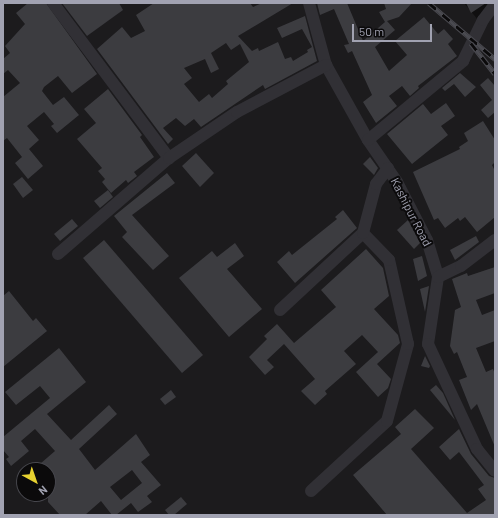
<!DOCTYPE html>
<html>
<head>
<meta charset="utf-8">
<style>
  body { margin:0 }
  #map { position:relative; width:498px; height:518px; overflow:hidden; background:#100f10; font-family:Barlow,sans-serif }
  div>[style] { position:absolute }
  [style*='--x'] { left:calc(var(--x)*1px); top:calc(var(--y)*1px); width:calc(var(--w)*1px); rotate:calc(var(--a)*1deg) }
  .built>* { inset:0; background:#1c1b1d }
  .building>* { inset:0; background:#3c3c40 }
  .minor>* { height:12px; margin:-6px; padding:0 6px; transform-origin:6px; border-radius:6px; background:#313035 }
  .rail>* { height:4.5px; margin-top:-2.25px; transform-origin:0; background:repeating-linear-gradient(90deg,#0b0a0b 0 9px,#4a4a50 0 18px); box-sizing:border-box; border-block:1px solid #4a4a50 }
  span { translate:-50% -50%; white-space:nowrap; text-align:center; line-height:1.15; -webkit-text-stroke:4px #0b0a0b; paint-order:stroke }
  .street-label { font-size:12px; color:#a1a2b1 }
  .frame { position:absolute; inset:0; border:4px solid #a1a2b1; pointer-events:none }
  .north { position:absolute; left:16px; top:462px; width:40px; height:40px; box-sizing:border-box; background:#0b0a0b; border:1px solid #47474d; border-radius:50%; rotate:140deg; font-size:11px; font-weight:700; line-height:16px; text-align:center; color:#a1a2b1 }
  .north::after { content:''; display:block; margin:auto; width:14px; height:18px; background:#e7d231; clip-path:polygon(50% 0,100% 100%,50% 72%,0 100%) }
  .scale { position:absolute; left:352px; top:24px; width:80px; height:18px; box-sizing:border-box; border:2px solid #a1a2b1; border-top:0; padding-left:5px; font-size:12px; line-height:14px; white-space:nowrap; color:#a1a2b1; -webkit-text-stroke:3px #0b0a0b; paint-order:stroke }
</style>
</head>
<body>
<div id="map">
  <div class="built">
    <i style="clip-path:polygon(evenodd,3px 3px,464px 3px,479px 21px,495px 3px,495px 515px,3px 515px,3px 3px,24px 470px,48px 470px,48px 494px,24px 494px,24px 470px)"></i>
  </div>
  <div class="building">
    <i style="clip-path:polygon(28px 3px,46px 3px,97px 74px,72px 93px,58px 76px,44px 87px,42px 91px,53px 105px,64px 97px,79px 115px,57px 133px,51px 126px,54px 124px,44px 112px,27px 126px,39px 140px,29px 149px,43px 166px,28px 179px,15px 163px,22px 157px,7px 138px,3px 141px,3px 97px,20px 83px,8px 70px,3px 74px,3px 59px,10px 53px,5px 46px,25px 24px,16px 13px)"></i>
    <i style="clip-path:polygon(62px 3px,119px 3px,123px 10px,87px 36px)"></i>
    <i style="clip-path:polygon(evenodd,154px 3px,250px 3px,253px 7px,262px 3px,293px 3px,238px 36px,252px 51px,258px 48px,259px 51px,278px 42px,285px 59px,291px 57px,293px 61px,308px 52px,307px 50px,312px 47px,302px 29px,282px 38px,277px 28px,305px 16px,317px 61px,265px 89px,263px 85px,201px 127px,194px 119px,185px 126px,176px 118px,163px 128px,173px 139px,168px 144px,97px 49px,122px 27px,131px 38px,145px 31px,136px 15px,154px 3px,226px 43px,231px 50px,240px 44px,249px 62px,226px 81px,228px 84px,212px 98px,209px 94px,199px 102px,184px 84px,192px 78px,184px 68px,205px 59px,211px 73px,219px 69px,211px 53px,226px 43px)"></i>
    <i style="clip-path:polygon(317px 3px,347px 3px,363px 41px,385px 22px,379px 12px,386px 9px,384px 3px,412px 3px,399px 17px,387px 21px,395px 30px,375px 47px,389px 71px,407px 55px,395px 41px,424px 17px,438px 34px,444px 29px,453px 39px,448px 44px,457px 56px,418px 86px,419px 88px,410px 96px,402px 86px,389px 96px,397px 106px,376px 123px,363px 102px,372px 95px,352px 51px,348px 53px,344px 45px,349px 44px,334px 9px,320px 15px)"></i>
    <i style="clip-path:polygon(466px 3px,486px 3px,471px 13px)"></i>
    <i style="clip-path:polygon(460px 73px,476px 87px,465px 97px,454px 84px,445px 91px,442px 88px)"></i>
    <i style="clip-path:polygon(488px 78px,495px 86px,495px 112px,488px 118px,481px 110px,492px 100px,480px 85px)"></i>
    <i style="clip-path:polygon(108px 89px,142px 135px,140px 137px,154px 157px,134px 172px,137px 176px,128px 183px,126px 180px,111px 193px,102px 182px,105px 179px,98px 171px,102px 168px,77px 139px,96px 123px,84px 109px)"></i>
    <i style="clip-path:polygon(446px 103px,455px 116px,441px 126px,448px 135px,412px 164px,387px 134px,423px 104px,431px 114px)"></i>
    <i style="clip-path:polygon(483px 121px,495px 140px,495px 162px,492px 165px,495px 171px,495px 217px,477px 232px,465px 217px,460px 221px,458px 218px,445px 228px,438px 218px,434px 220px,413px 172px,460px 149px,459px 147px,468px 141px,464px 133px)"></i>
    <i style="clip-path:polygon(196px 153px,214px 173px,200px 187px,182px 166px)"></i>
    <i style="clip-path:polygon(370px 157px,378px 168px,374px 175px,363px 164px)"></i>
    <i style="clip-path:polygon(167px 173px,175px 183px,132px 215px,169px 256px,153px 270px,122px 237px,127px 232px,114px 216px)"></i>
    <i style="clip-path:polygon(22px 177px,33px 190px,23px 198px,13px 184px)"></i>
    <i style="clip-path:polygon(108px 190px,113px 197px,100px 208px,94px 201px)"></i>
    <i style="clip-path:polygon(343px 210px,357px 228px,295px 283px,277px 262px,289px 251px,292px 255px,337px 219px,335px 217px)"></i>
    <i style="clip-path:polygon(72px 219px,78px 226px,60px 241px,54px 234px)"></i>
    <i style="clip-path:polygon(408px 220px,420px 243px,414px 249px,397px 230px)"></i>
    <i style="clip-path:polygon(476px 236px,479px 242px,455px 260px,450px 250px)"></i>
    <i style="clip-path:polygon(104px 240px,203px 355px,182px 373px,83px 258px)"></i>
    <i style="clip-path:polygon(235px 243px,244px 256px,227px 269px,262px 309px,229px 337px,179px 278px,212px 251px,217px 257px)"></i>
    <i style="clip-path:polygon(366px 249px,383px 268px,389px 296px,374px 309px,398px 335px,400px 343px,377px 364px,391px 379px,388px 388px,378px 397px,356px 372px,378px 352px,362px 335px,344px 351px,356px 364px,325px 391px,327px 394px,315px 405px,301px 391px,315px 379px,284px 344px,267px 360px,274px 367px,265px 375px,249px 357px,267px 339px,264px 336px,277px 324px,294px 343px,336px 307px,321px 290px)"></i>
    <i style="clip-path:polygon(422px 256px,427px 276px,418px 281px,413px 259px)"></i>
    <i style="clip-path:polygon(495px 267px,495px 293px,476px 300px,482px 315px,495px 310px,495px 341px,476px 348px,486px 372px,493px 369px,495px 374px,495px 447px,477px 404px,471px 410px,459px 380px,467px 377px,457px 352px,454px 354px,450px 346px,455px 310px,461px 307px,452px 279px,467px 273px,468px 276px)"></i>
    <i style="clip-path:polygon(429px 286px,425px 312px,420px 289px)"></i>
    <i style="clip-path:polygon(9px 291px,33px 321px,36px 318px,47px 331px,3px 367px,3px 296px)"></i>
    <i style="clip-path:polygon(evenodd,59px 348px,86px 382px,47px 414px,71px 440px,109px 405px,117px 414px,79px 449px,95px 470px,136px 434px,150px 455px,141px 462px,161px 485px,147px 496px,152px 502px,138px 512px,131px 503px,116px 515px,112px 515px,101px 501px,85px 515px,60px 515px,48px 502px,48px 470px,33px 470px,55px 451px,35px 429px,21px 441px,29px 451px,11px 466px,6px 459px,9px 457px,3px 450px,3px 437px,50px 398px,40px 386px,16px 405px,5px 392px,59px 348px,132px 470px,142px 483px,121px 500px,110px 487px,132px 470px)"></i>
    <i style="clip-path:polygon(425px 356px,430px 366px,429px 368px,421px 366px)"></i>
    <i style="clip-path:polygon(436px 385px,443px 393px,455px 420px,430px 390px)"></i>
    <i style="clip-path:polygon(171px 390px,176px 397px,165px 405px,160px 399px)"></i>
    <i style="clip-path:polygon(415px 409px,434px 428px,411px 449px,467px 513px,486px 500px,478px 489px,484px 485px,459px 452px,450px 460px,439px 447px,459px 429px,471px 454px,489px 476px,495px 478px,495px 515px,387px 515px,353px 475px,401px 434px,395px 427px)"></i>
    <i style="clip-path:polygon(181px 497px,187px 504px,174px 515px,169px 515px,165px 510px)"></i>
  </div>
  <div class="minor">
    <i style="--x:53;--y:3;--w:194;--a:53.2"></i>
    <i style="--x:309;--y:3;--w:64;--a:74.7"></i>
    <i style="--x:326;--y:65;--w:86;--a:60.8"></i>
    <i style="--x:368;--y:140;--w:51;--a:55.4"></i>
    <i style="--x:397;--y:182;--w:65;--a:62.7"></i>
    <i style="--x:427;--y:240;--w:39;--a:73"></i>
    <i style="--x:438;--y:277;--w:68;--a:98.5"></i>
    <i style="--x:428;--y:344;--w:116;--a:65"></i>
    <i style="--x:477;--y:449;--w:28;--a:51"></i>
    <i style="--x:368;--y:140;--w:124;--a:-39.7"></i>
    <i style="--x:463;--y:61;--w:46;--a:-64"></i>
    <i style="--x:483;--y:20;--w:20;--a:-53"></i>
    <i style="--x:58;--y:254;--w:147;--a:-40.9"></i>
    <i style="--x:169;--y:158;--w:82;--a:-34.1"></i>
    <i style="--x:237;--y:112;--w:101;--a:-27.8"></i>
    <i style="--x:438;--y:277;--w:25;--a:-26"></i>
    <i style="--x:461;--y:266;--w:43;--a:-37.4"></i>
    <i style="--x:280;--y:310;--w:113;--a:-42.9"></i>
    <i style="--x:311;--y:491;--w:103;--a:-42.6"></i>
    <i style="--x:387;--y:421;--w:80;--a:-74.7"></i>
    <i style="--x:408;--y:344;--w:86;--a:-102.7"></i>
    <i style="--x:389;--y:260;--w:37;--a:-134"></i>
    <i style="--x:363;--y:233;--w:51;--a:-75.1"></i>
    <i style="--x:376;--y:184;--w:20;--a:-53"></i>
  </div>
  <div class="rail">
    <i style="--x:429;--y:3;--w:87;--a:40.3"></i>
    <i style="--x:471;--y:43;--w:39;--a:52"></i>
  </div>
  <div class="street-label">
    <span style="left:411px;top:212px;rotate:63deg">Kashipur Road</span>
  </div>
  <div class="frame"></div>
  <div class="north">N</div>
  <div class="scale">50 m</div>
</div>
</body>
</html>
